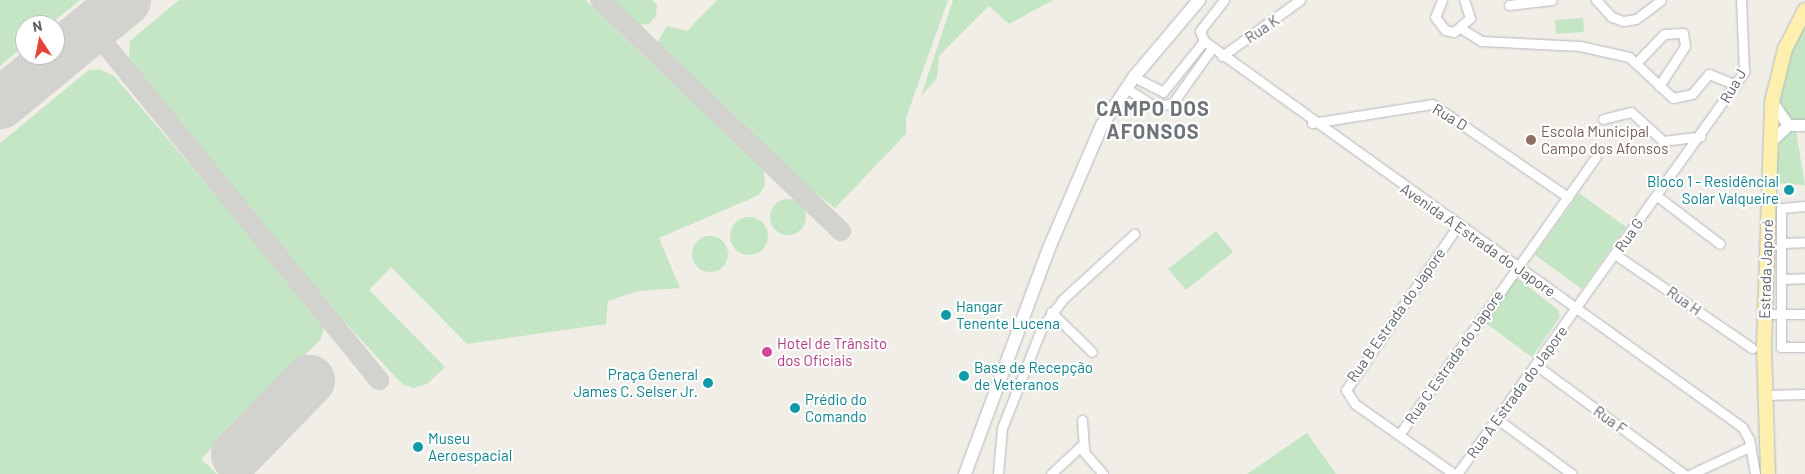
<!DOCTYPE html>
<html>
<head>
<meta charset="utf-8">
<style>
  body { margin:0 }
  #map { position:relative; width:1805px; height:474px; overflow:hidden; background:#f0eee7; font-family:Barlow,sans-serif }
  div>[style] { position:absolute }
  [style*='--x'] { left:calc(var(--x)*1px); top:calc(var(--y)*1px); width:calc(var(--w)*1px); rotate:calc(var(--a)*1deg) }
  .green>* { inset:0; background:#c4e6c4 }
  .round { border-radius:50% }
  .taxiway>* { height:20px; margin:-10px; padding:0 10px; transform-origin:10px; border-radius:10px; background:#d2d2ce }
  .runway>* { height:51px; margin:-25.5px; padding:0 25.5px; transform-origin:25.5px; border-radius:25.5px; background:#d2d2ce }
  .roads { filter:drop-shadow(0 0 1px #b4b7bb) drop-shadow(0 0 1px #b4b7bb) }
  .minor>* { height:9px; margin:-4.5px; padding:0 4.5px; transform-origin:4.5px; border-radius:4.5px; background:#fff }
  .tertiary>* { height:11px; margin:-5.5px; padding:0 5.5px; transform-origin:5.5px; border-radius:5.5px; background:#fff }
  .secondary>* { height:12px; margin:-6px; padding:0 6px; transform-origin:6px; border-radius:6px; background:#fff }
  .primary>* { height:14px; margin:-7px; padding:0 7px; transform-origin:7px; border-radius:7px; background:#fdf0ae }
  .dots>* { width:14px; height:14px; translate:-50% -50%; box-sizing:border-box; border:2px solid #fff; border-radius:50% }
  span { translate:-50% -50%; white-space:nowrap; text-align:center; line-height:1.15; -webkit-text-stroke:4.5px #fff; paint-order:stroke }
  .street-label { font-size:15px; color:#5e6266 }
  .education-label { font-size:15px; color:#785e54 }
  .left { translate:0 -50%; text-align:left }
  .culture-label { font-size:15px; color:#0d838f }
  .right { translate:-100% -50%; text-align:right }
  .hotel-label { font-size:15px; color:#b23c85 }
  .district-label { font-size:20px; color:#6f7478; font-weight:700; letter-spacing:1px }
  .north { position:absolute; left:15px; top:15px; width:50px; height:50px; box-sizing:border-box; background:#fff; border:1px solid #bfc0c2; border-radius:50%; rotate:349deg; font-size:14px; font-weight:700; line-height:20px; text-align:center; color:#5e6266 }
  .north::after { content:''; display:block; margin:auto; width:18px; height:22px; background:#e54337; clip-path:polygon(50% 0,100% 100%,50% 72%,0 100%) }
</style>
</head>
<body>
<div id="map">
  <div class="green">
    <i style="clip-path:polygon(0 0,80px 0,49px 25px,25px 25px,25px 45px,0 66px)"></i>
    <i style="clip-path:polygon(179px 0,585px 0,764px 170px,765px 185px,759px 195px,659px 238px,680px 288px,638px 291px,608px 301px,606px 324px,467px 344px,391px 267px,369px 290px,445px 367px,427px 384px,413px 388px,402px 384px,342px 319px,129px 63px,130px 41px)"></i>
    <i style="clip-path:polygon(613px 0,652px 0,657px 4px,656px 16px,649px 24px,638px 25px)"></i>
    <i style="clip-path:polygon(717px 0,948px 0,906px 118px,906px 134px,835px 208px,798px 179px,657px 43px,667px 26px,687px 31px)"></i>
    <i style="clip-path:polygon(953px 0,1053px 0,1009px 24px,989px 6px,939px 56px,937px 78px,921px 96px)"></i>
    <i style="clip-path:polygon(1805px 16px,1805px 125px,1795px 126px,1805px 185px,1773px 183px,1781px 137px,1787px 126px,1778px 105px,1793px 34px)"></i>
    <i style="clip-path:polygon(1583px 18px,1584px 32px,1556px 34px,1555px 20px)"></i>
    <i style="clip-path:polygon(99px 69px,114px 76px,325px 323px,321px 339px,201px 459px,217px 474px,0 474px,0 143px,89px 70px)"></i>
    <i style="clip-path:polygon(1579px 193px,1626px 227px,1582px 289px,1535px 255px)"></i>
    <i class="round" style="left:770px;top:199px;width:36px;height:36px"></i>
    <i class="round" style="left:730px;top:217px;width:38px;height:38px"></i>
    <i style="clip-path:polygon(1216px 231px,1233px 252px,1186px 290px,1168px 269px)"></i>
    <i class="round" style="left:692px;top:236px;width:36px;height:36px"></i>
    <i style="clip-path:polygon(1515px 276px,1558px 310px,1560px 317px,1532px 357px,1484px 322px)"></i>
    <i style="clip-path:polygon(1307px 433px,1336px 474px,1247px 474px)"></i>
  </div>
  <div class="taxiway">
    <i style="--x:600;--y:0;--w:334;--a:43.8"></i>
    <i style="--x:91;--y:27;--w:456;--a:50.8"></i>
  </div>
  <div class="runway">
    <i style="--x:0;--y:103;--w:162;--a:-39.5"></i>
    <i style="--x:236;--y:455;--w:105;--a:-45.8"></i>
  </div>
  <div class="roads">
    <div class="minor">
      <i style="--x:1224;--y:0;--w:39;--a:128"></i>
      <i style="--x:1200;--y:31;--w:11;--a:68"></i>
      <i style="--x:1204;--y:41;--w:662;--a:35.66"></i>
      <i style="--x:1742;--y:427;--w:14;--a:60"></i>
      <i style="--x:1749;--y:439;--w:36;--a:80"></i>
      <i style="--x:1442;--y:0;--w:18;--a:112"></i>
      <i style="--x:1435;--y:17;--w:16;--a:52"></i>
      <i style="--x:1445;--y:30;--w:9;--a:13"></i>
      <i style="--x:1454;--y:32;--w:21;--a:-41"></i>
      <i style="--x:1470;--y:18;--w:19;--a:-108"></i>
      <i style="--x:1596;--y:0;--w:23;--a:47"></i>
      <i style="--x:1612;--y:17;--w:12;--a:20"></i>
      <i style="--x:1623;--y:21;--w:13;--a:-9"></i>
      <i style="--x:1636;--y:19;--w:31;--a:-37"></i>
      <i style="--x:1509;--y:5;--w:43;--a:-6.6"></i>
      <i style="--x:1462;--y:29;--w:22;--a:32"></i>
      <i style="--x:1481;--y:41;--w:99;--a:2.9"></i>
      <i style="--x:1580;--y:46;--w:50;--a:12.7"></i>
      <i style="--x:1629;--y:57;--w:60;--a:43"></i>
      <i style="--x:1673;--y:98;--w:19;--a:-12"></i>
      <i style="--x:1692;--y:94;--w:26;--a:-50"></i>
      <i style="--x:1709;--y:74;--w:29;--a:22"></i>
      <i style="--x:1222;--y:56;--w:96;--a:-35.7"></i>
      <i style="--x:1638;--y:61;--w:37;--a:-46"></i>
      <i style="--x:1664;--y:34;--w:19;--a:-3"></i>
      <i style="--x:1683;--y:33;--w:13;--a:81"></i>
      <i style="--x:1685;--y:46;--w:48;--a:123"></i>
      <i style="--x:1134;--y:77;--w:33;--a:27"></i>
      <i style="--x:1163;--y:92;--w:65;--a:-51.2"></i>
      <i style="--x:1126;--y:88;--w:31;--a:33"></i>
      <i style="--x:1152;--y:105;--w:20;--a:-3"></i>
      <i style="--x:1172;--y:104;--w:69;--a:-54.5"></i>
      <i style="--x:1603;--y:119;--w:29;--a:-14"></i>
      <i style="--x:1631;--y:112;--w:43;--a:42.2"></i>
      <i style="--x:1663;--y:141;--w:38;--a:-7"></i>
      <i style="--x:1312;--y:123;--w:121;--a:-9"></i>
      <i style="--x:1432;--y:104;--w:165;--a:34.4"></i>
      <i style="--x:1657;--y:196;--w:79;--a:37.3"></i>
      <i style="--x:1805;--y:206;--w:24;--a:175"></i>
      <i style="--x:1781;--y:208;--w:139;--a:90"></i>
      <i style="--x:1781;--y:347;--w:24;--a:0"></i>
      <i style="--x:1781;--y:243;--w:24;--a:-2"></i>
      <i style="--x:1616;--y:255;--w:165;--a:34.4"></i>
      <i style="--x:1781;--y:279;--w:24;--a:-2"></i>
      <i style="--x:1051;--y:312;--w:57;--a:44.3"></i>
      <i style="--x:1765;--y:314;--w:40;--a:0"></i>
      <i style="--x:1536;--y:365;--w:184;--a:36.4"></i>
      <i style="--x:1765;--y:395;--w:40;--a:-1.4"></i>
      <i style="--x:1496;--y:418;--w:94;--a:36.4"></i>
      <i style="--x:1082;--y:420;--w:32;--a:86"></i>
      <i style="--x:1084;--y:452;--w:29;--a:49"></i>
      <i style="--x:1399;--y:435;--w:341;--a:-54.7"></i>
      <i style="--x:998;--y:474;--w:46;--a:-85"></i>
      <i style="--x:1002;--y:428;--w:109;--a:-68.4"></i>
      <i style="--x:1042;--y:327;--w:34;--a:-53"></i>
      <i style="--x:1062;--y:300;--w:98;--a:-42.5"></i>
      <i style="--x:1051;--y:474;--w:42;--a:-43.1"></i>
      <i style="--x:1454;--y:474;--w:121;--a:-144.7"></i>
      <i style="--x:1355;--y:404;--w:17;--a:-123"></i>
      <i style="--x:1346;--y:390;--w:199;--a:-55.8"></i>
      <i style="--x:1457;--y:474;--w:495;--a:-54.5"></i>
      <i style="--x:1744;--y:71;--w:71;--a:-92.4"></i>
      <i style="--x:1691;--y:474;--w:66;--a:-25"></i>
    </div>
    <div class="tertiary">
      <i style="--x:1772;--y:102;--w:28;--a:55"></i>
      <i style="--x:1770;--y:142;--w:25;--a:-43"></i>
      <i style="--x:1788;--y:125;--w:17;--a:0"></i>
    </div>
    <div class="secondary">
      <i style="--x:965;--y:474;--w:241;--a:-69.6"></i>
      <i style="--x:1049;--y:248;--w:134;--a:-66.7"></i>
      <i style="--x:1102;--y:125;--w:58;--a:-56.3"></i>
      <i style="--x:1134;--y:77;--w:101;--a:-49.8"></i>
    </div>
    <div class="primary">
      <i style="--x:1768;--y:474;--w:128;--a:-91.8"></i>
      <i style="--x:1764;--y:346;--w:244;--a:-88.1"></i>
      <i style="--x:1772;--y:102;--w:55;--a:-76.2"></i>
      <i style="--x:1785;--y:49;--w:44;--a:-62.9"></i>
    </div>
  </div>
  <div class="dots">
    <i style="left:1531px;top:140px;background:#8d6e63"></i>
    <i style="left:1789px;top:190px;background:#0f9aa8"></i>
    <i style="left:946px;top:315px;background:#0f9aa8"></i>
    <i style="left:767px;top:352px;background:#d1479c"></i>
    <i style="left:964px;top:376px;background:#0f9aa8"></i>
    <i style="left:708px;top:383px;background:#0f9aa8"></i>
    <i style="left:795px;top:408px;background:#0f9aa8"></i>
    <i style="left:418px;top:447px;background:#0f9aa8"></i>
  </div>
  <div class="street-label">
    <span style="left:1262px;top:29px;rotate:-34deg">Rua K</span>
    <span style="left:1733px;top:86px;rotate:-60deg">Rua J</span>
    <span style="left:1450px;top:117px;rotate:31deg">Rua D</span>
    <span style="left:1629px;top:235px;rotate:-55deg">Rua G</span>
    <span style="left:1478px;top:240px;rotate:35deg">Avenida A Estrada do Japore</span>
    <span style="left:1766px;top:269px;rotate:-88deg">Estrada Japoré</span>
    <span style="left:1684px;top:301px;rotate:35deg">Rua H</span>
    <span style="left:1396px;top:315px;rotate:-55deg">Rua B Estrada do Japore</span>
    <span style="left:1454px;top:357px;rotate:-55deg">Rua C Estrada do Japore</span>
    <span style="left:1517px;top:392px;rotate:-54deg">Rua A Estrada do Japore</span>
    <span style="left:1610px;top:420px;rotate:36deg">Rua F</span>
  </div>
  <div class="education-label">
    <span class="left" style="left:1541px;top:140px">Escola Municipal<br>Campo dos Afonsos</span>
  </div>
  <div class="culture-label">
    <span class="right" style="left:1779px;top:190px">Bloco 1 - Residêncial<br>Solar Valqueire</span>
    <span class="left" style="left:956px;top:315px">Hangar<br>Tenente Lucena</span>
    <span class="left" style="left:974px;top:376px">Base de Recepção<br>de Veteranos</span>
    <span class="right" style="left:698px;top:383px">Praça General<br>James C. Selser Jr.</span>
    <span class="left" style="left:805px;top:408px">Prédio do<br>Comando</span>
    <span class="left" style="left:428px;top:447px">Museu<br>Aeroespacial</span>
  </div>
  <div class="hotel-label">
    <span class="left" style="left:777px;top:352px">Hotel de Trânsito<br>dos Oficiais</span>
  </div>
  <div class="district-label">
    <span style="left:1153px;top:120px">CAMPO DOS<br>AFONSOS</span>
  </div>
  <div class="north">N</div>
</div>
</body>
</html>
